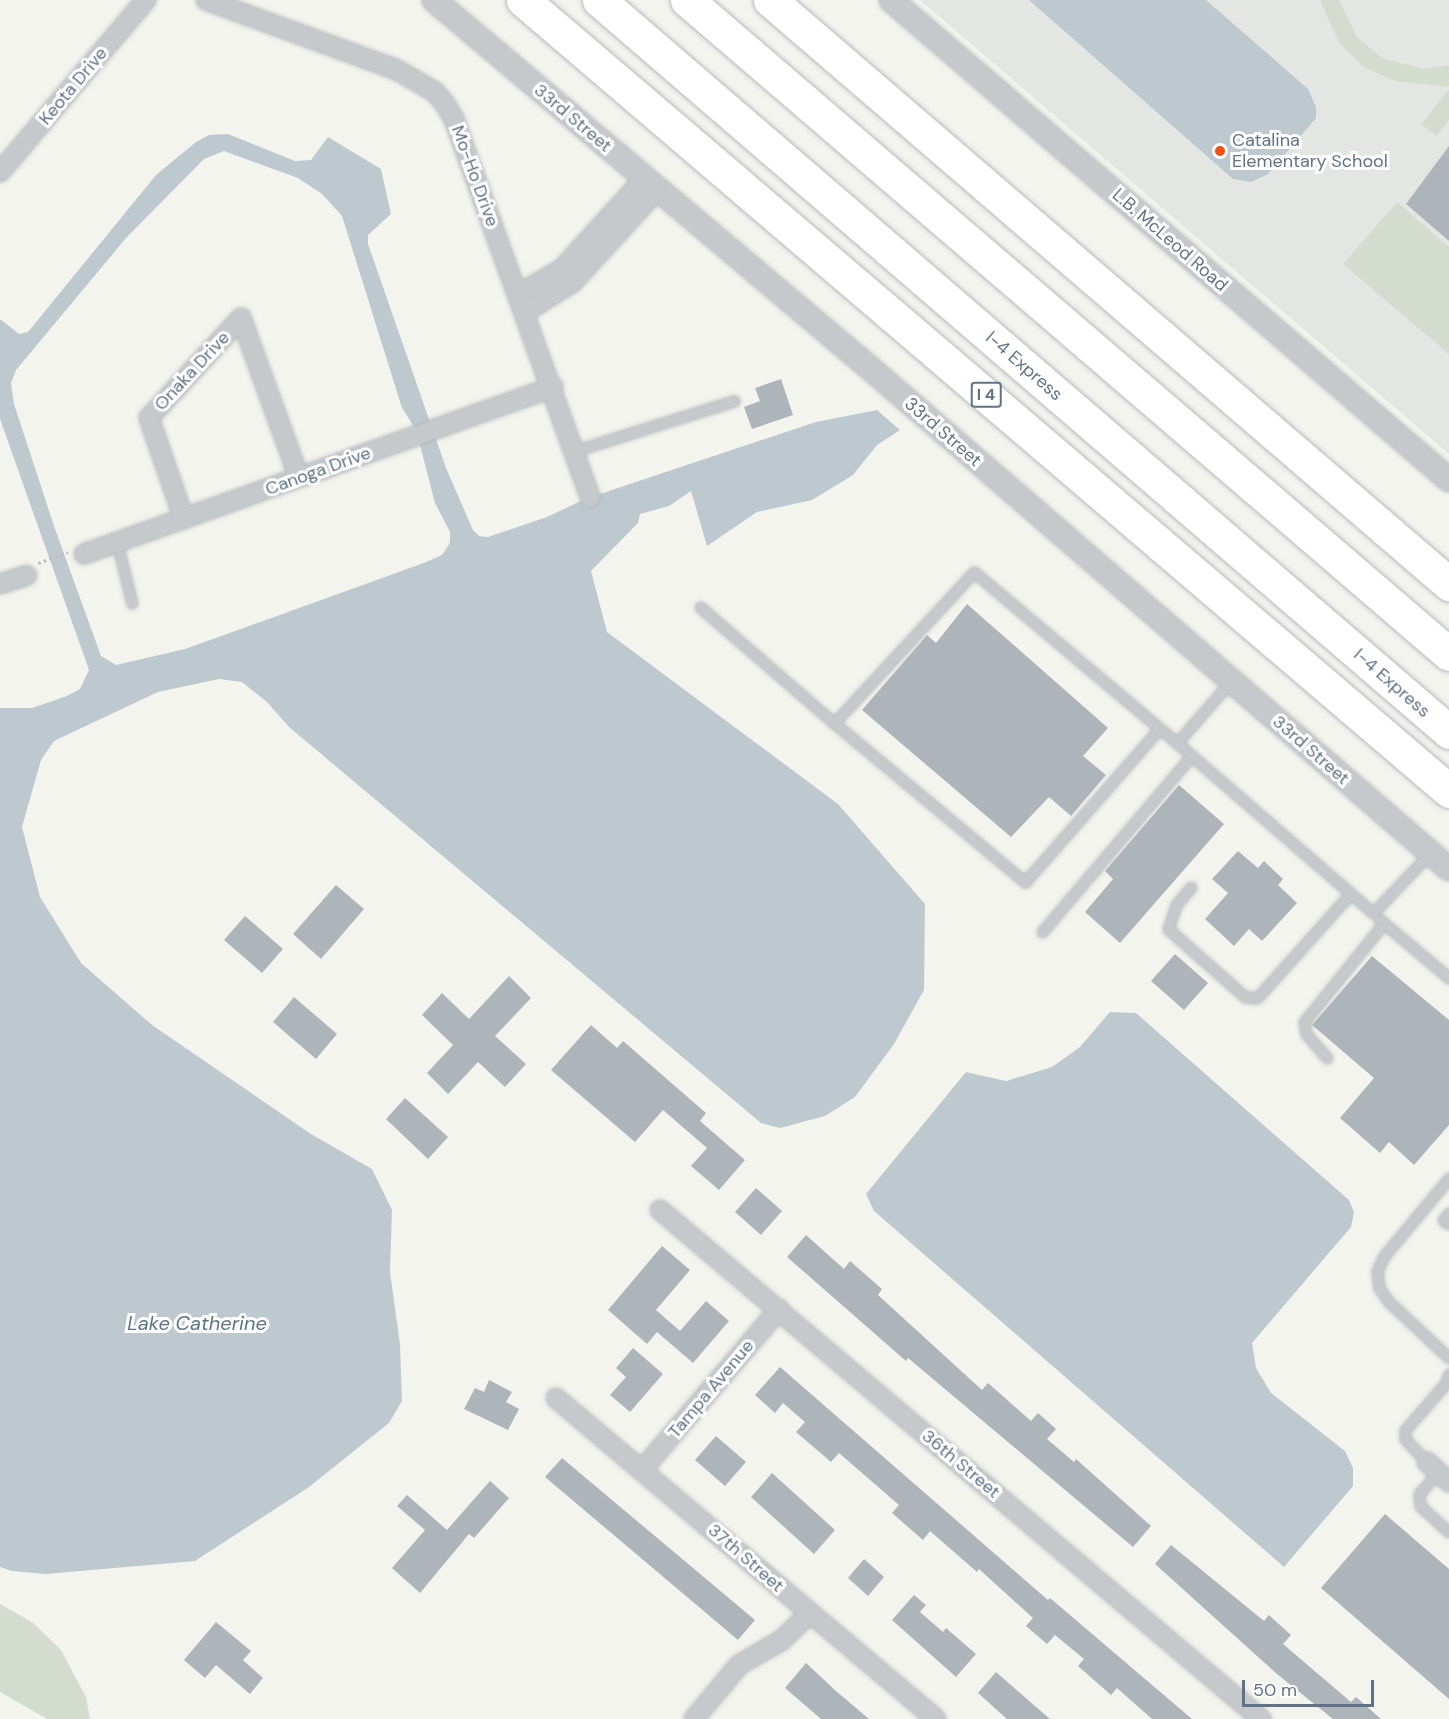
<!DOCTYPE html>
<html>
<head>
<meta charset="utf-8">
<style>
  body { margin:0 }
  #map { position:relative; width:1449px; height:1719px; overflow:hidden; background:#f4f4ef; font-family:"DM Sans",sans-serif }
  div>[style] { position:absolute }
  [style*='--x'] { left:calc(var(--x)*1px); top:calc(var(--y)*1px); width:calc(var(--w)*1px); rotate:calc(var(--a)*1deg) }
  .built>* { inset:0; background:#e4e6e3 }
  .green>* { inset:0; background:#d4dcd0 }
  .water>* { inset:0; background:#bec9cf }
  .building>* { inset:0; background:#adb5bb }
  .path>* { height:3px; margin-top:-1.5px; transform-origin:0; background:repeating-linear-gradient(90deg,#bec0c2 0 3px,transparent 0 6px) }
  .roads { filter:drop-shadow(0 0 2px #b7babd) drop-shadow(0 0 2px #b7babd) }
  .service>* { height:9px; margin:-4.5px; padding:0 4.5px; transform-origin:4.5px; border-radius:4.5px; background:#c6c9cc }
  .minor>* { height:18px; margin:-9px; padding:0 9px; transform-origin:9px; border-radius:9px; background:#c6c9cc }
  .tertiary>* { height:22px; margin:-11px; padding:0 11px; transform-origin:11px; border-radius:11px; background:#c6c9cc }
  .motorway>* { height:33px; margin:-16.5px; padding:0 16.5px; transform-origin:16.5px; border-radius:16.5px; background:#fff }
  .dots>* { width:16px; height:16px; translate:-50% -50%; box-sizing:border-box; border:3px solid #fff; border-radius:50% }
  span { translate:-50% -50%; white-space:nowrap; text-align:center; line-height:1.15; -webkit-text-stroke:6px #fff; paint-order:stroke }
  .shield-label span { padding:2px 4px; background:#fff; border:2px solid; border-radius:4px; -webkit-text-stroke-width:0 }
  .shield-label { font-size:16px; color:#607284; font-weight:700 }
  .street-label { font-size:18px; color:#607284 }
  .poi-label { font-size:18px; color:#607284 }
  .left { translate:0 -50%; text-align:left }
  .water-label { font-size:20px; color:#5b7582; font-style:italic }
  .scale { position:absolute; left:1242px; top:1680px; width:132px; height:27px; box-sizing:border-box; border:3px solid #607284; border-top:0; padding-left:8px; font-size:18px; line-height:21px; white-space:nowrap; color:#607284; -webkit-text-stroke:4px #fff; paint-order:stroke }
</style>
</head>
<body>
<div id="map">
  <div class="built">
    <i style="clip-path:polygon(920px 0,1449px 0,1449px 454px,1239px 274px)"></i>
  </div>
  <div class="green">
    <i style="clip-path:polygon(1320px 0,1339px 0,1357px 37px,1384px 59px,1425px 69px,1449px 65px,1449px 87px,1395px 81px,1365px 68px,1339px 43px)"></i>
    <i style="clip-path:polygon(1449px 89px,1449px 120px,1436px 136px,1421px 124px)"></i>
    <i style="clip-path:polygon(1397px 202px,1449px 247px,1449px 354px,1343px 264px)"></i>
    <i style="clip-path:polygon(0 1604px,32px 1622px,61px 1650px,86px 1697px,90px 1719px,47px 1719px,0 1692px)"></i>
  </div>
  <div class="water">
    <i style="clip-path:polygon(1029px 0,1206px 0,1308px 89px,1316px 107px,1316px 118px,1268px 174px,1251px 182px,1233px 179px)"></i>
    <i style="clip-path:polygon(evenodd,228px 134px,295px 161px,311px 160px,328px 137px,381px 169px,391px 214px,368px 235px,368px 244px,446px 468px,473px 530px,479px 536px,488px 537px,547px 517px,585px 499px,816px 422px,877px 410px,900px 430px,877px 445px,853px 475px,812px 500px,757px 512px,707px 546px,691px 491px,669px 506px,640px 514px,638px 523px,591px 571px,607px 632px,838px 804px,925px 904px,924px 990px,894px 1044px,855px 1097px,825px 1116px,780px 1128px,761px 1123px,289px 727px,267px 702px,242px 682px,219px 679px,158px 692px,54px 741px,41px 760px,22px 827px,40px 897px,81px 963px,152px 1025px,311px 1134px,372px 1169px,392px 1210px,390px 1272px,400px 1344px,402px 1401px,389px 1423px,309px 1487px,195px 1561px,46px 1574px,12px 1571px,0 1567px,0 708px,32px 708px,67px 696px,80px 689px,89px 670px,0 419px,0 319px,19px 334px,28px 332px,156px 175px,196px 142px,209px 135px,228px 134px,224px 151px,298px 178px,322px 194px,342px 216px,402px 408px,416px 430px,435px 503px,450px 532px,450px 543px,442px 555px,421px 564px,185px 649px,116px 665px,101px 656px,54px 526px,14px 404px,11px 383px,16px 370px,126px 238px,204px 159px,224px 151px)"></i>
    <i style="clip-path:polygon(1110px 1012px,1136px 1013px,1349px 1200px,1354px 1212px,1351px 1227px,1252px 1343px,1256px 1368px,1271px 1393px,1345px 1451px,1353px 1468px,1353px 1486px,1284px 1567px,874px 1211px,866px 1194px,966px 1072px,1006px 1081px,1052px 1067px,1080px 1047px)"></i>
  </div>
  <div class="building">
    <i style="clip-path:polygon(1449px 146px,1449px 241px,1406px 204px)"></i>
    <i style="clip-path:polygon(781px 379px,793px 415px,752px 429px,744px 407px,760px 401px,755px 388px)"></i>
    <i style="clip-path:polygon(967px 604px,1108px 728px,1083px 756px,1106px 775px,1071px 816px,1049px 797px,1011px 837px,862px 710px,927px 635px,936px 643px)"></i>
    <i style="clip-path:polygon(1179px 785px,1224px 824px,1120px 943px,1085px 912px,1113px 879px,1105px 871px)"></i>
    <i style="clip-path:polygon(1238px 851px,1258px 868px,1264px 861px,1283px 879px,1278px 885px,1297px 903px,1262px 941px,1249px 929px,1234px 946px,1205px 919px,1228px 893px,1212px 879px)"></i>
    <i style="clip-path:polygon(336px 885px,364px 909px,321px 959px,293px 934px)"></i>
    <i style="clip-path:polygon(245px 916px,283px 949px,262px 973px,224px 940px)"></i>
    <i style="clip-path:polygon(1175px 954px,1208px 983px,1184px 1010px,1151px 981px)"></i>
    <i style="clip-path:polygon(1372px 956px,1449px 1020px,1449px 1125px,1414px 1165px,1389px 1142px,1380px 1153px,1340px 1118px,1374px 1078px,1312px 1025px)"></i>
    <i style="clip-path:polygon(509px 976px,531px 998px,495px 1036px,526px 1064px,505px 1087px,478px 1062px,448px 1094px,427px 1073px,453px 1045px,422px 1015px,442px 993px,469px 1019px)"></i>
    <i style="clip-path:polygon(294px 997px,337px 1034px,316px 1059px,273px 1022px)"></i>
    <i style="clip-path:polygon(591px 1025px,617px 1048px,623px 1041px,706px 1113px,700px 1121px,745px 1160px,719px 1190px,691px 1166px,707px 1148px,663px 1110px,635px 1142px,551px 1070px)"></i>
    <i style="clip-path:polygon(405px 1098px,448px 1137px,428px 1159px,386px 1119px)"></i>
    <i style="clip-path:polygon(756px 1188px,782px 1211px,761px 1235px,735px 1212px)"></i>
    <i style="clip-path:polygon(806px 1235px,844px 1269px,850px 1261px,882px 1289px,878px 1295px,982px 1390px,988px 1383px,1031px 1421px,1038px 1413px,1056px 1429px,1047px 1439px,1074px 1462px,1076px 1459px,1151px 1526px,1133px 1547px,908px 1358px,906px 1361px,787px 1257px)"></i>
    <i style="clip-path:polygon(662px 1246px,690px 1270px,656px 1310px,680px 1331px,706px 1301px,729px 1321px,693px 1363px,657px 1332px,647px 1344px,608px 1310px)"></i>
    <i style="clip-path:polygon(633px 1348px,663px 1374px,630px 1412px,610px 1395px,626px 1377px,616px 1368px)"></i>
    <i style="clip-path:polygon(780px 1367px,1048px 1600px,1050px 1598px,1192px 1719px,1152px 1719px,1117px 1688px,1111px 1695px,1078px 1666px,1084px 1659px,1055px 1635px,1047px 1644px,1026px 1626px,1033px 1618px,979px 1569px,977px 1572px,930px 1531px,923px 1540px,892px 1513px,899px 1505px,839px 1453px,831px 1462px,796px 1432px,805px 1422px,783px 1403px,775px 1413px,755px 1395px)"></i>
    <i style="clip-path:polygon(489px 1380px,512px 1392px,506px 1402px,519px 1409px,508px 1430px,464px 1409px,475px 1388px,484px 1392px)"></i>
    <i style="clip-path:polygon(716px 1436px,746px 1462px,725px 1486px,695px 1460px)"></i>
    <i style="clip-path:polygon(562px 1458px,755px 1620px,738px 1640px,545px 1477px)"></i>
    <i style="clip-path:polygon(772px 1473px,835px 1530px,814px 1554px,751px 1497px)"></i>
    <i style="clip-path:polygon(490px 1481px,509px 1498px,474px 1538px,469px 1534px,420px 1593px,392px 1568px,425px 1530px,397px 1506px,407px 1495px,447px 1530px)"></i>
    <i style="clip-path:polygon(1385px 1514px,1449px 1569px,1449px 1699px,1321px 1588px)"></i>
    <i style="clip-path:polygon(1171px 1545px,1264px 1621px,1269px 1615px,1291px 1635px,1283px 1644px,1351px 1702px,1356px 1697px,1381px 1719px,1333px 1719px,1277px 1674px,1155px 1564px)"></i>
    <i style="clip-path:polygon(864px 1559px,884px 1577px,868px 1596px,848px 1578px)"></i>
    <i style="clip-path:polygon(914px 1595px,926px 1605px,920px 1612px,943px 1632px,946px 1628px,976px 1654px,956px 1677px,892px 1620px)"></i>
    <i style="clip-path:polygon(216px 1622px,251px 1651px,243px 1660px,263px 1678px,250px 1694px,216px 1665px,205px 1678px,184px 1660px)"></i>
    <i style="clip-path:polygon(806px 1663px,836px 1691px,869px 1719px,821px 1719px,785px 1688px)"></i>
    <i style="clip-path:polygon(996px 1672px,1050px 1719px,1007px 1719px,978px 1693px)"></i>
  </div>
  <div class="path">
    <i style="--x:38;--y:563;--w:32;--a:-20"></i>
  </div>
  <div class="roads">
    <div class="service">
      <i style="--x:574;--y:451;--w:168;--a:-17.4"></i>
      <i style="--x:117;--y:543;--w:62;--a:76"></i>
      <i style="--x:700;--y:607;--w:177;--a:40.9"></i>
      <i style="--x:834;--y:723;--w:206;--a:-47.2"></i>
      <i style="--x:974;--y:572;--w:265;--a:40.1"></i>
      <i style="--x:1231;--y:681;--w:82;--a:131.1"></i>
      <i style="--x:1177;--y:743;--w:259;--a:40.9"></i>
      <i style="--x:1373;--y:913;--w:83;--a:-46.5"></i>
      <i style="--x:834;--y:723;--w:249;--a:39.8"></i>
      <i style="--x:1025;--y:882;--w:203;--a:-48.8"></i>
      <i style="--x:1191;--y:887;--w:23;--a:130"></i>
      <i style="--x:1176;--y:905;--w:25;--a:108"></i>
      <i style="--x:1168;--y:929;--w:103;--a:41.4"></i>
      <i style="--x:1245;--y:997;--w:12;--a:5"></i>
      <i style="--x:1257;--y:998;--w:140;--a:-48.2"></i>
      <i style="--x:1379;--y:919;--w:92;--a:40.1"></i>
      <i style="--x:1042;--y:932;--w:231;--a:-49.7"></i>
      <i style="--x:1327;--y:1058;--w:32;--a:-131"></i>
      <i style="--x:1306;--y:1034;--w:12;--a:-99"></i>
      <i style="--x:1304;--y:1022;--w:127;--a:-51.1"></i>
      <i style="--x:1449;--y:1178;--w:102;--a:129.8"></i>
      <i style="--x:1384;--y:1256;--w:17;--a:115"></i>
      <i style="--x:1377;--y:1271;--w:17;--a:83"></i>
      <i style="--x:1379;--y:1288;--w:16;--a:55"></i>
      <i style="--x:1388;--y:1301;--w:83;--a:43.1"></i>
      <i style="--x:1449;--y:1213;--w:9;--a:131"></i>
      <i style="--x:1443;--y:1220;--w:7;--a:34"></i>
      <i style="--x:1427;--y:1462;--w:32;--a:-134"></i>
      <i style="--x:1405;--y:1439;--w:9;--a:-90"></i>
      <i style="--x:1405;--y:1430;--w:61;--a:-49"></i>
      <i style="--x:1445;--y:1384;--w:11;--a:-68"></i>
      <i style="--x:1438;--y:1472;--w:29;--a:131"></i>
      <i style="--x:1419;--y:1494;--w:12;--a:85"></i>
      <i style="--x:1420;--y:1506;--w:39;--a:42"></i>
    </div>
    <div class="minor">
      <i style="--x:206;--y:0;--w:203;--a:20.1"></i>
      <i style="--x:397;--y:70;--w:44;--a:30.1"></i>
      <i style="--x:435;--y:92;--w:16;--a:50"></i>
      <i style="--x:445;--y:104;--w:17;--a:59"></i>
      <i style="--x:454;--y:119;--w:402;--a:70.2"></i>
      <i style="--x:0;--y:172;--w:226;--a:-49.7"></i>
      <i style="--x:519;--y:294;--w:50;--a:-30.2"></i>
      <i style="--x:562;--y:269;--w:122;--a:-47.7"></i>
      <i style="--x:525;--y:312;--w:57;--a:-32"></i>
      <i style="--x:573;--y:282;--w:125;--a:-47.6"></i>
      <i style="--x:184;--y:519;--w:107;--a:-109.1"></i>
      <i style="--x:149;--y:418;--w:136;--a:-47.4"></i>
      <i style="--x:241;--y:318;--w:169;--a:70"></i>
      <i style="--x:84;--y:554;--w:498;--a:-19.6"></i>
      <i style="--x:0;--y:584;--w:28;--a:-18"></i>
      <i style="--x:660;--y:1210;--w:788;--a:40.26"></i>
      <i style="--x:556;--y:1398;--w:497;--a:40.2"></i>
      <i style="--x:1427;--y:1462;--w:30;--a:42"></i>
      <i style="--x:643;--y:1469;--w:210;--a:-49.6"></i>
      <i style="--x:694;--y:1719;--w:70;--a:-50.2"></i>
      <i style="--x:739;--y:1665;--w:50;--a:-30.2"></i>
      <i style="--x:782;--y:1640;--w:39;--a:-44"></i>
    </div>
    <div class="tertiary">
      <i style="--x:434;--y:0;--w:572;--a:40.18"></i>
      <i style="--x:871;--y:369;--w:764;--a:40.86"></i>
      <i style="--x:891;--y:0;--w:736;--a:40.7"></i>
    </div>
    <div class="motorway">
      <i style="--x:523;--y:0;--w:1218;--a:40.5"></i>
      <i style="--x:599;--y:0;--w:1122;--a:40.73"></i>
      <i style="--x:687;--y:0;--w:1004;--a:40.64"></i>
      <i style="--x:770;--y:0;--w:896;--a:40.7"></i>
    </div>
  </div>
  <div class="dots">
    <i style="left:1220px;top:151px;background:#f5510e"></i>
  </div>
  <div class="shield-label">
    <span style="left:986px;top:395px">I 4</span>
  </div>
  <div class="street-label">
    <span style="left:73px;top:86px;rotate:-50deg">Keota Drive</span>
    <span style="left:573px;top:118px;rotate:40deg">33rd Street</span>
    <span style="left:475px;top:176px;rotate:70deg">Mo-Ho Drive</span>
    <span style="left:1170px;top:240px;rotate:41deg">L.B. McLeod Road</span>
    <span style="left:1024px;top:366px;rotate:41deg">I-4 Express</span>
    <span style="left:192px;top:371px;rotate:-47deg">Onaka Drive</span>
    <span style="left:943px;top:432px;rotate:41deg">33rd Street</span>
    <span style="left:318px;top:471px;rotate:-20deg">Canoga Drive</span>
    <span style="left:1392px;top:683px;rotate:41deg">I-4 Express</span>
    <span style="left:1311px;top:750px;rotate:41deg">33rd Street</span>
    <span style="left:711px;top:1389px;rotate:-50deg">Tampa Avenue</span>
    <span style="left:961px;top:1464px;rotate:40deg">36th Street</span>
    <span style="left:746px;top:1558px;rotate:41deg">37th Street</span>
  </div>
  <div class="poi-label">
    <span class="left" style="left:1232px;top:151px">Catalina<br>Elementary School</span>
  </div>
  <div class="water-label">
    <span style="left:197px;top:1323px">Lake Catherine</span>
  </div>
  <div class="scale">50 m</div>
</div>
</body>
</html>
